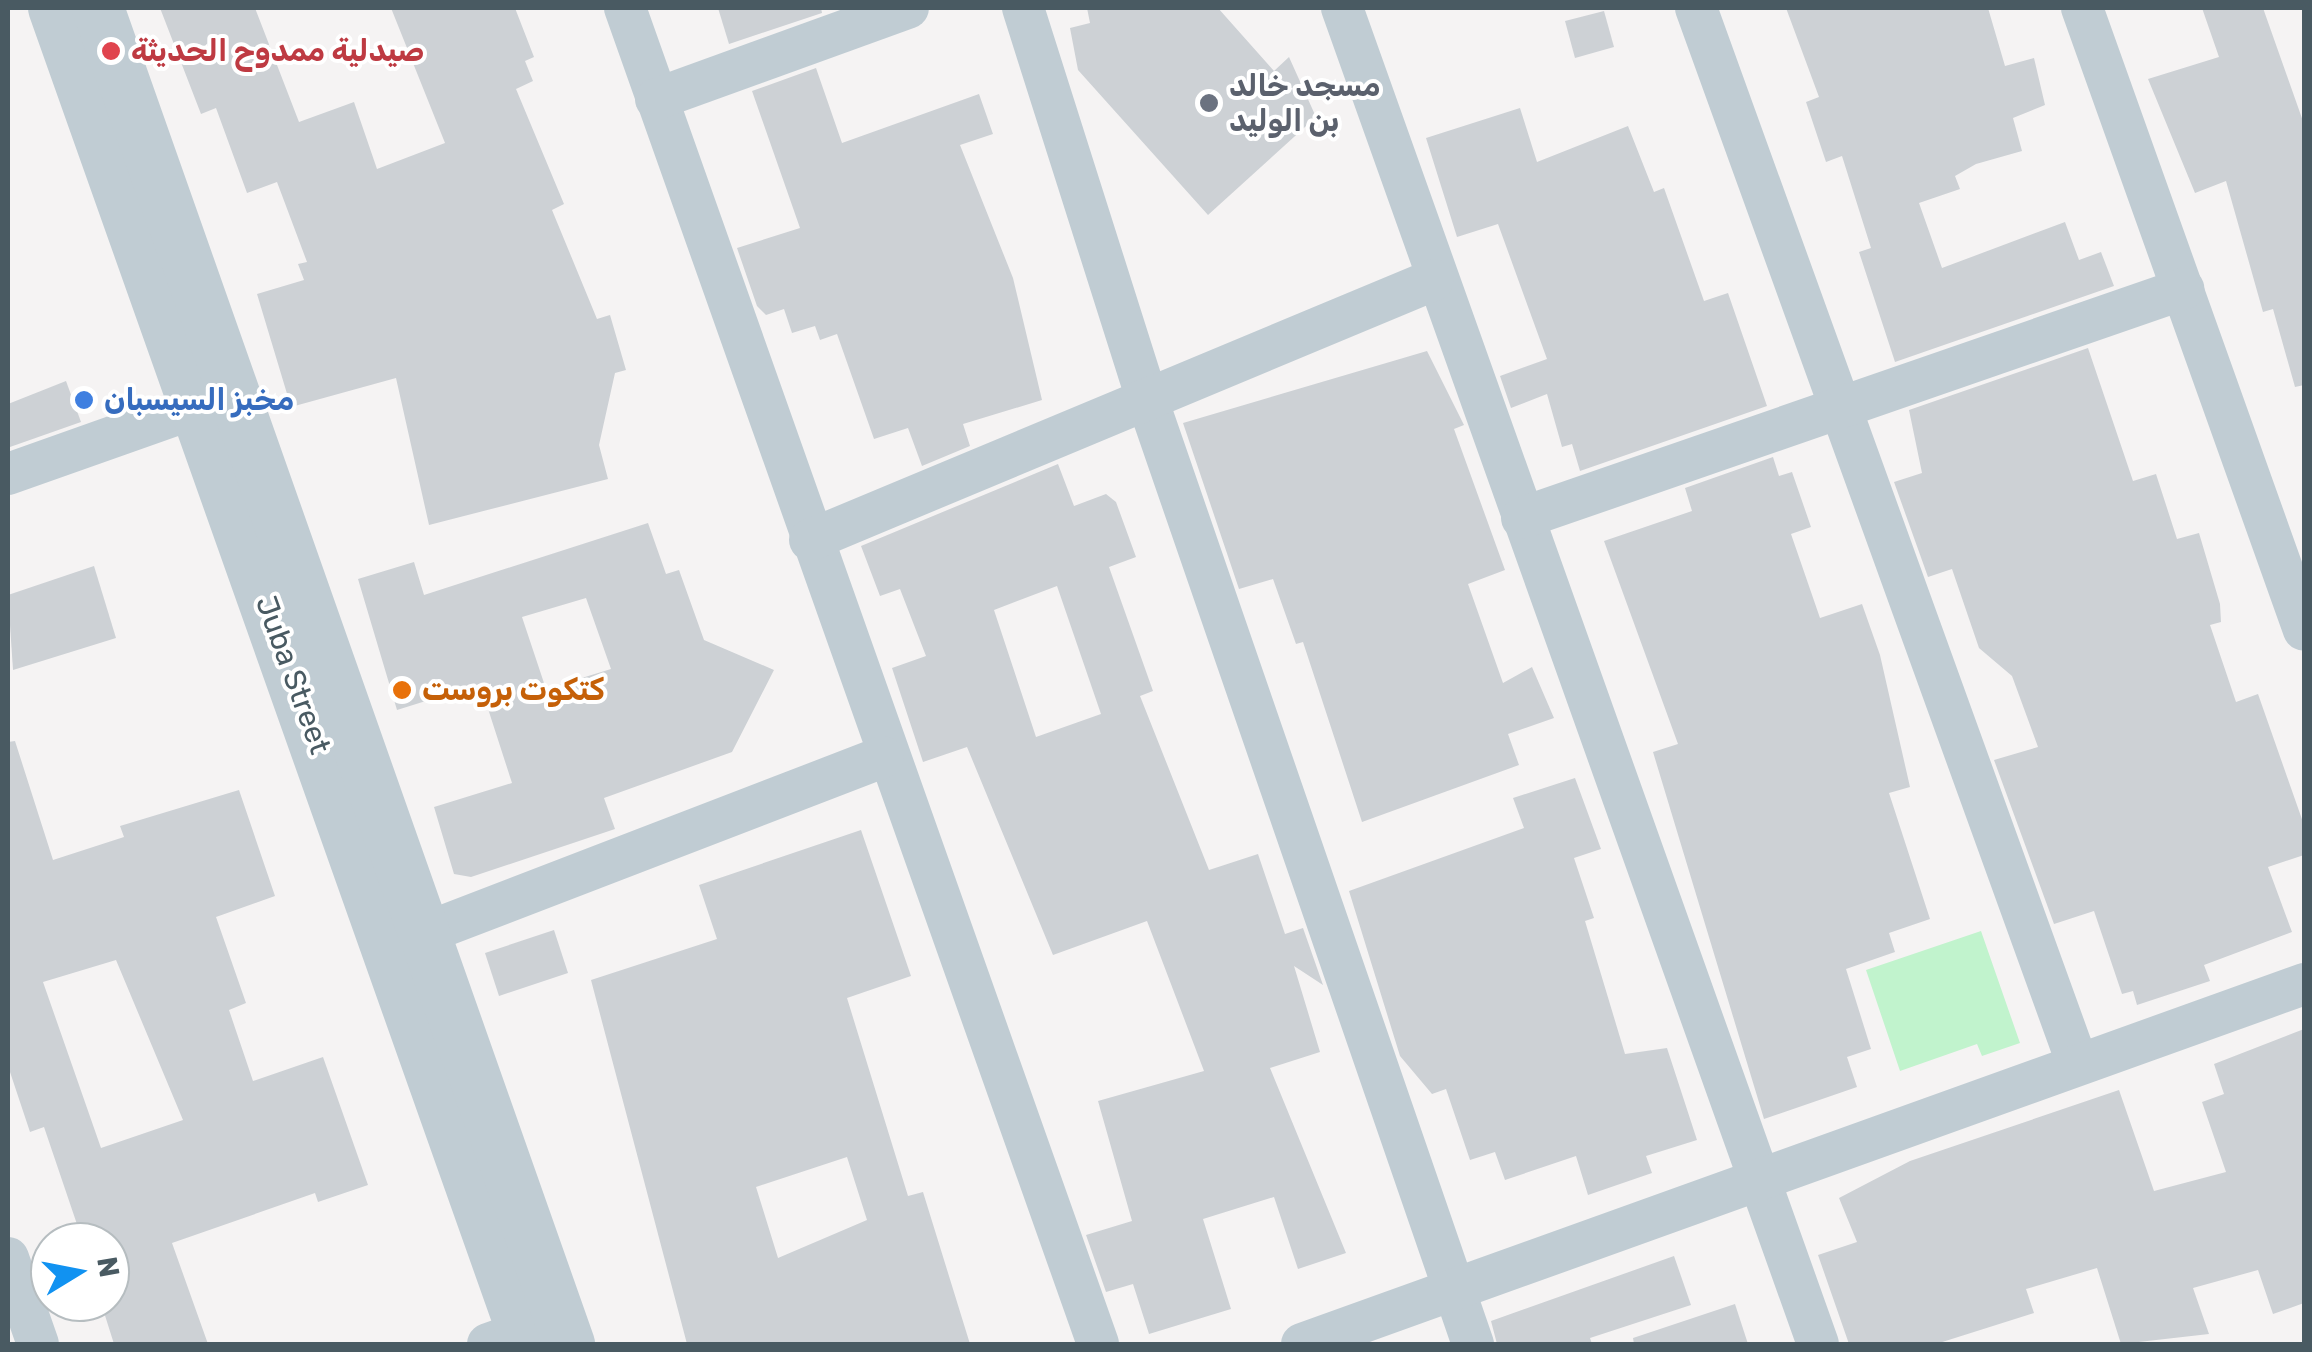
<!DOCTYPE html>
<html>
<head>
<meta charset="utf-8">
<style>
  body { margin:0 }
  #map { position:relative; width:2312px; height:1352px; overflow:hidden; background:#f5f3f3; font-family:Rubik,Cairo,sans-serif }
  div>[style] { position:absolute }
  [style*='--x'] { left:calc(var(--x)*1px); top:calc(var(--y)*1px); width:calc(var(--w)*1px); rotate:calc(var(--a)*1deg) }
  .green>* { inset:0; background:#c1f3cd }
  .building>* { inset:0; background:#cdd1d5 }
  .minor>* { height:42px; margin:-21px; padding:0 21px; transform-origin:21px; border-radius:21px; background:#c0ccd3 }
  .tertiary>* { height:52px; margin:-26px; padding:0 26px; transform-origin:26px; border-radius:26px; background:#c0ccd3 }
  .dots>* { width:28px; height:28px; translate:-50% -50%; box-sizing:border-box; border:5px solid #fff; border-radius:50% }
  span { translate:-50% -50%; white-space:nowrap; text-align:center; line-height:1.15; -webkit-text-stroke:8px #fff; paint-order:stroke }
  .health-label { font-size:30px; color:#be3a42; font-weight:700 }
  .left { translate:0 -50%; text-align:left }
  .worship-label { font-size:30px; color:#5b616d; font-weight:700 }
  .shop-label { font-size:30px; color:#366cbe; font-weight:700 }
  .street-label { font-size:30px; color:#495a62 }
  .food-label { font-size:30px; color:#c56008; font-weight:700 }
  .frame { position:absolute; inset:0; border:10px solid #495a62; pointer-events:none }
  .north { position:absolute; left:30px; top:1222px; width:100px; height:100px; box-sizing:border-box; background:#fff; border:2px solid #b6bdc0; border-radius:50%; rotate:80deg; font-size:28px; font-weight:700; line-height:40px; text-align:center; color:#495a62 }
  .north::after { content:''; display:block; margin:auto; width:35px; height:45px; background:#1192f1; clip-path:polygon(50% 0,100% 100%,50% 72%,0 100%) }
</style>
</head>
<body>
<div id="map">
  <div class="green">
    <i style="clip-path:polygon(1981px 931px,2020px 1043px,1982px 1056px,1977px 1044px,1900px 1071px,1866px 970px)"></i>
  </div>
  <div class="building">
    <i style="clip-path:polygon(160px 8px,255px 8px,299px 122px,354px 102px,377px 169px,445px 143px,391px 8px,515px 8px,534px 57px,525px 61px,533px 81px,516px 89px,564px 204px,552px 210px,597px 319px,610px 315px,626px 370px,615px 373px,599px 445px,608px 479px,429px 525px,396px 378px,291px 407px,257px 294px,304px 280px,298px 264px,307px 262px,277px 182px,247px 193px,216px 108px,201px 114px)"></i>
    <i style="clip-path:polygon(718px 8px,821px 8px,822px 13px,729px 44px)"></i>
    <i style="clip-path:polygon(1087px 8px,1218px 8px,1274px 71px,1289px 57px,1316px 117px,1208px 215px,1078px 70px,1070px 28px,1090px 23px)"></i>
    <i style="clip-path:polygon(1786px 8px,1988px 8px,2005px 66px,2034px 58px,2045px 105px,2013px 118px,2022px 151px,1976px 164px,1955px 176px,1960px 189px,1919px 203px,1942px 268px,2065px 222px,2079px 260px,2101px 252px,2114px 286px,1895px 362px,1859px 252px,1871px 248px,1842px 156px,1826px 162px,1806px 102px,1819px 97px)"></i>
    <i style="clip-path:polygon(2202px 8px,2263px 8px,2304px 124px,2304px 385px,2295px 387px,2273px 309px,2263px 312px,2226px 181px,2195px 193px,2148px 79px,2219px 57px)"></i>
    <i style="clip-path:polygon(1604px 11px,1614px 47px,1575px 58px,1565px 21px)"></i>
    <i style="clip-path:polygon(816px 68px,842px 143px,979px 94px,993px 134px,960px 145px,1013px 278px,1042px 400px,963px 424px,970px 446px,922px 466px,908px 428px,874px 439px,837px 334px,820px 340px,815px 326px,792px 333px,784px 309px,766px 315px,757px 306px,737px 248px,800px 228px,752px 91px)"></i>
    <i style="clip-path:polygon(1520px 108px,1537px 162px,1628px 126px,1654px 192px,1664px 188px,1704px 301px,1728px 293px,1767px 406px,1580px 471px,1572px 444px,1562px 447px,1547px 394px,1511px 408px,1500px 376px,1547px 359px,1498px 224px,1457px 237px,1426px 138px)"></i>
    <i style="clip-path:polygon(2088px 348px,2133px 481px,2156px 474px,2177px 539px,2199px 533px,2220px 604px,2221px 622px,2210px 625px,2236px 702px,2258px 694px,2304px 825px,2304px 855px,2268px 867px,2292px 932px,2204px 965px,2210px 981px,2137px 1005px,2133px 991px,2122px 994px,2094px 911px,2054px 924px,1994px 760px,2038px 747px,2012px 676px,1979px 648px,1952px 569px,1928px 577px,1894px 482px,1922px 473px,1909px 410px)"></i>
    <i style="clip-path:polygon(1427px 351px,1464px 425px,1454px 429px,1505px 570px,1468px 584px,1503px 683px,1532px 667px,1554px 718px,1508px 734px,1519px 765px,1362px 822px,1303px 642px,1296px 644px,1273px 579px,1239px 589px,1183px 423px)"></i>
    <i style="clip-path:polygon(66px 381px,81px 422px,10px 447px,8px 404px)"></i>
    <i style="clip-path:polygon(1773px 457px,1779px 476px,1792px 472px,1811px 527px,1791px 534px,1820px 618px,1862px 604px,1880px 655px,1910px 787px,1889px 793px,1930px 919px,1889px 933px,1895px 952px,1846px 969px,1871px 1049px,1847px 1057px,1857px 1087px,1764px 1119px,1653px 752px,1678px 744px,1604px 541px,1692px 511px,1685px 488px)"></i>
    <i style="clip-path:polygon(evenodd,1058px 464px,1074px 506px,1106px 494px,1116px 502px,1136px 557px,1109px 567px,1153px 691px,1140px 696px,1209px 870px,1258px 854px,1285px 934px,1303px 928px,1323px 985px,1294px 966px,1320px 1052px,1270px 1068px,1346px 1253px,1298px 1269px,1274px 1197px,1203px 1219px,1231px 1309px,1149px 1334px,1133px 1284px,1106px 1292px,1086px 1235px,1132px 1221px,1098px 1101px,1204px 1071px,1147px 921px,1053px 955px,967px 747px,923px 762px,892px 668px,926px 656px,900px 589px,880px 596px,861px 546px,1058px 464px,1057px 586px,1101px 714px,1036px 737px,994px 610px,1057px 586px)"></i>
    <i style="clip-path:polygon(evenodd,648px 523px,666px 574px,679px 570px,704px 640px,774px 670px,732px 752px,604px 798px,615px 829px,471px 877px,454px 874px,434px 807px,512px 783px,480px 684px,397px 710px,358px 579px,414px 562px,424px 595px,648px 523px,586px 598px,611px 669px,546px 689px,522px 617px,586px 598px)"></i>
    <i style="clip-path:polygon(94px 566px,116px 638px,13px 670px,8px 595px)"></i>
    <i style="clip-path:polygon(evenodd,15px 741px,53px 860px,124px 837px,120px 826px,239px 790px,275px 896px,216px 917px,246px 1003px,229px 1010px,253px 1081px,323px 1057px,368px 1185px,318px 1202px,315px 1193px,172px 1243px,208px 1344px,114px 1344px,102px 1306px,110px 1304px,110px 1242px,83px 1242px,44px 1127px,30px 1132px,8px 1066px,8px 742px,15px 741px,116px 960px,183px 1120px,101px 1148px,43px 982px,116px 960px)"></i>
    <i style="clip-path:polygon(1575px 778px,1601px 849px,1574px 858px,1594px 918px,1585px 921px,1625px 1054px,1667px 1048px,1697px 1140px,1646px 1156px,1652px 1173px,1588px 1195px,1576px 1156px,1505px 1180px,1495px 1152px,1470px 1160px,1446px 1089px,1432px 1094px,1400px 1056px,1349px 891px,1524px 828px,1513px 798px)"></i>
    <i style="clip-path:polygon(evenodd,861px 830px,911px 976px,847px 998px,908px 1196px,923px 1192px,970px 1344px,687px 1344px,591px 980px,717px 939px,699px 885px,861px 830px,847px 1157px,867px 1220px,778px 1258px,756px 1187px,847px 1157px)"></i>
    <i style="clip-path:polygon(554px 930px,568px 973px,499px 996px,485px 953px)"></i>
    <i style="clip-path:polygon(2304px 1029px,2304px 1303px,2273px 1314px,2258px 1270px,2193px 1288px,2209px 1334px,2121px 1344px,2097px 1268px,2026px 1289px,2034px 1313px,1936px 1344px,1849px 1344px,1818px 1255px,1857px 1242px,1839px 1198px,1910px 1161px,2119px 1090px,2154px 1191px,2226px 1172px,2202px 1102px,2224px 1094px,2214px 1064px)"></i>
    <i style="clip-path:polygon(1674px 1256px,1691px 1305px,1590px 1338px,1592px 1344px,1497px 1344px,1491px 1321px)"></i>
    <i style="clip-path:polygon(1735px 1304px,1748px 1344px,1634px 1344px,1633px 1338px)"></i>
  </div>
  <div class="minor">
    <i style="--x:625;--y:8;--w:1417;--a:70.5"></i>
    <i style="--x:1023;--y:8;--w:410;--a:72.4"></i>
    <i style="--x:1147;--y:399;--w:1000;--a:70.97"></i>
    <i style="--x:1342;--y:8;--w:1418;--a:70.39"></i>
    <i style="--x:1696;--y:8;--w:1121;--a:70.13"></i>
    <i style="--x:2082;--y:8;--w:660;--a:70.36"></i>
    <i style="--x:656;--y:99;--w:268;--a:-19.9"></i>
    <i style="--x:8;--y:474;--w:201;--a:-19.5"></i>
    <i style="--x:1522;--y:518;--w:700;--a:-19.11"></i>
    <i style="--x:810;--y:540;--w:675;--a:-22.65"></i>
    <i style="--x:394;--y:945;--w:524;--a:-21.03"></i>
    <i style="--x:8;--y:1258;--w:91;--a:70.8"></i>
    <i style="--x:488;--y:1344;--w:69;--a:-19.5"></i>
    <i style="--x:1302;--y:1344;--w:1065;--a:-19.76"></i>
  </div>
  <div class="tertiary">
    <i style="--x:54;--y:8;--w:1417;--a:70.5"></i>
    <i style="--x:98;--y:8;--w:1417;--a:70.58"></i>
  </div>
  <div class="dots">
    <i style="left:111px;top:51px;background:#e0444e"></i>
    <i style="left:1209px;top:103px;background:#6b7280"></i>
    <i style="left:84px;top:400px;background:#3f7fe0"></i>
    <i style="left:402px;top:690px;background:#e8710a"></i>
  </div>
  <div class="health-label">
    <span class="left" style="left:131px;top:51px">صيدلية ممدوح الحديثة</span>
  </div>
  <div class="worship-label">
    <span class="left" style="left:1229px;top:103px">مسجد خالد<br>بن الوليد</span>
  </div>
  <div class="shop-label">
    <span class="left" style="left:104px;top:400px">مخبز السيسبان</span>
  </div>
  <div class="street-label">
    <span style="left:293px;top:675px;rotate:70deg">Juba Street</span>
  </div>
  <div class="food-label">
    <span class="left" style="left:422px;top:690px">كتكوت بروست</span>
  </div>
  <div class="frame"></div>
  <div class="north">N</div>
</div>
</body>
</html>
